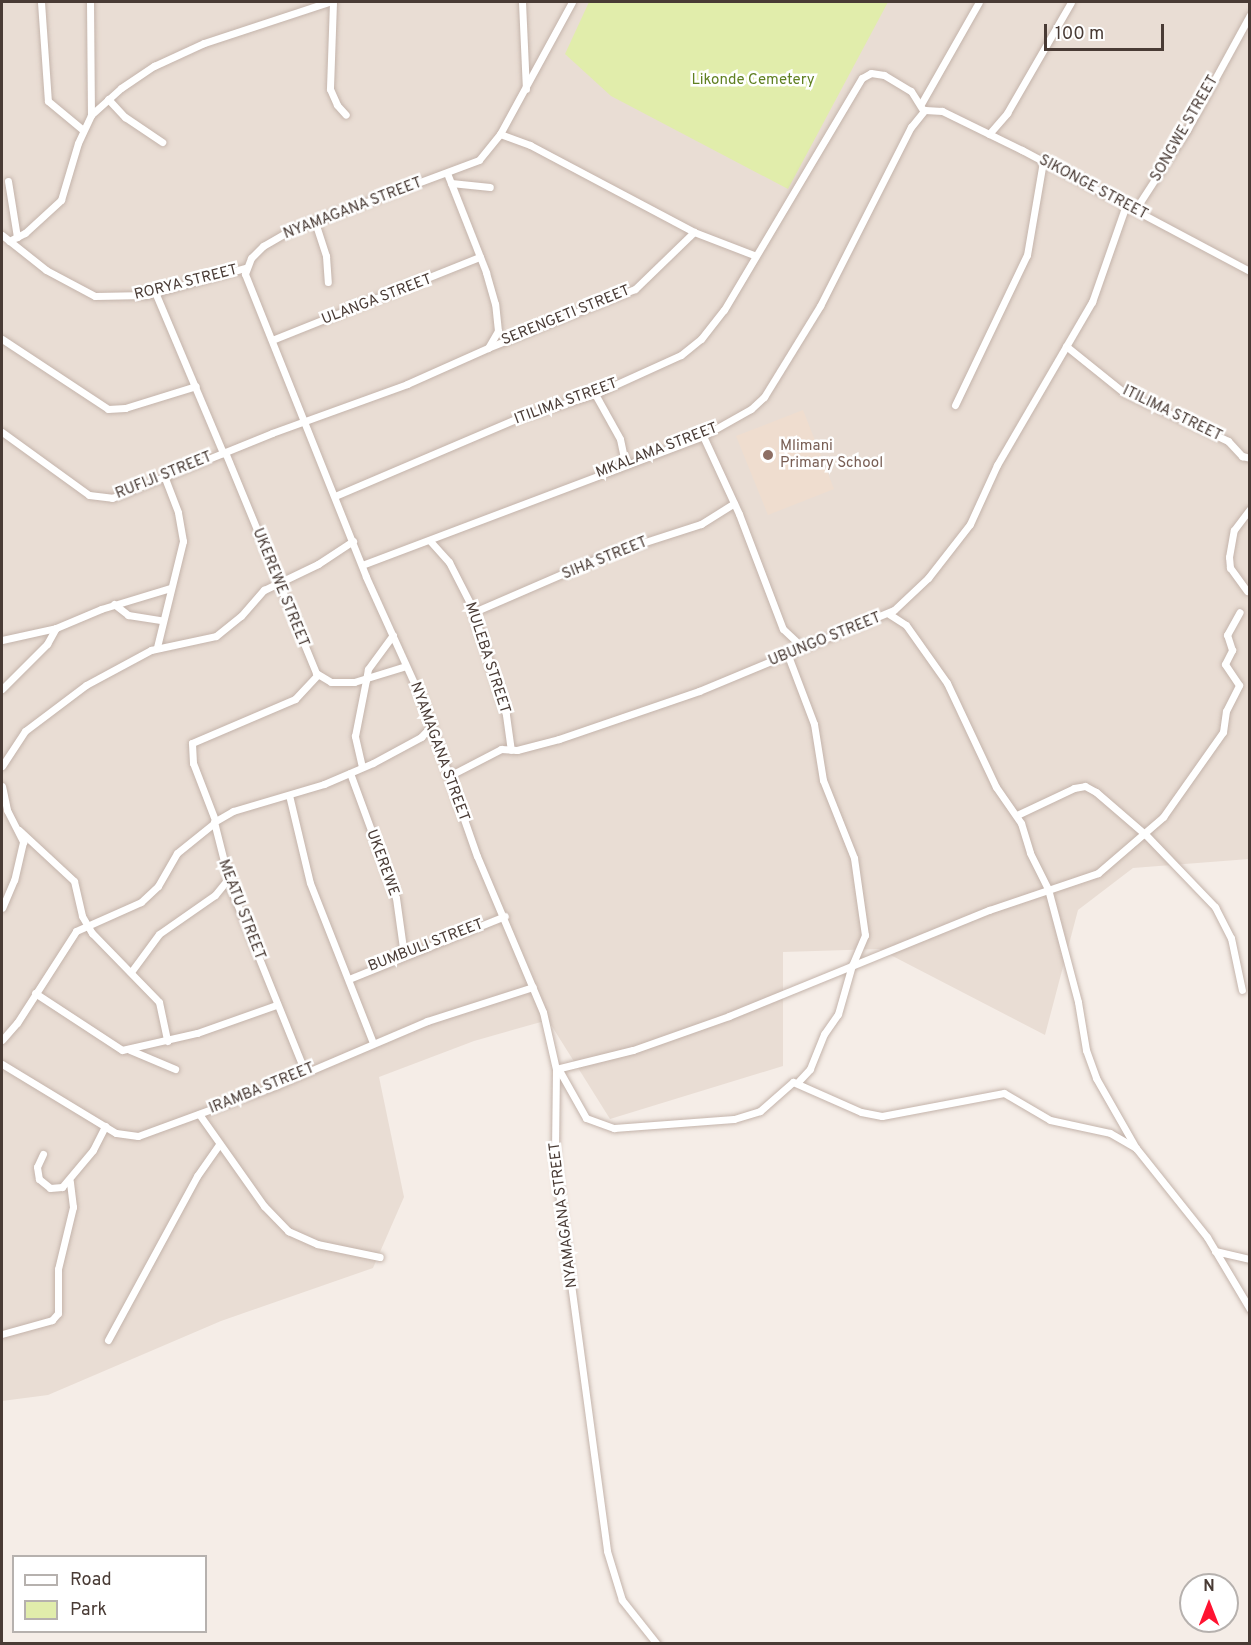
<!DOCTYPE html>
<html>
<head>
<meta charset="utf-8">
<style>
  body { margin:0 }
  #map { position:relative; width:1251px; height:1645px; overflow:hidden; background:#f5ede7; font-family:Overpass,sans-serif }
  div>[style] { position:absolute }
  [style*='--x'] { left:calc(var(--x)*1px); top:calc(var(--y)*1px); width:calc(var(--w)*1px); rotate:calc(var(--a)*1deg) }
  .residential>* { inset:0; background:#e9ddd4 }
  .education>* { inset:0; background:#efddcf }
  .green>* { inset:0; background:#e1edab }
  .roads { filter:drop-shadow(0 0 2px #c4b4ab) drop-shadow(0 0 2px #c4b4ab) }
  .minor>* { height:7px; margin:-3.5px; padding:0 3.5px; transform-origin:3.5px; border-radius:3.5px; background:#fff }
  .dots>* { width:16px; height:16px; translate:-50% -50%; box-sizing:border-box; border:3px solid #fff; border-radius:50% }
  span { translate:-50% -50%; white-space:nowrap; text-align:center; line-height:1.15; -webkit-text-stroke:5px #fff; paint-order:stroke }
  .park-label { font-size:15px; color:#608022 }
  .street-label { font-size:15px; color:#493b35 }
  .education-label { font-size:15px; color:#785e54 }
  .left { translate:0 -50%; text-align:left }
  .frame { position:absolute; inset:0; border:3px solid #493b35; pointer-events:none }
  .legend { position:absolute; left:12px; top:1555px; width:195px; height:78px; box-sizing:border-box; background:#fff; border:2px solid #b6b1ae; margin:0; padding:8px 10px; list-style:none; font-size:18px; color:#493b35 }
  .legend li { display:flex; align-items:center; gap:12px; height:30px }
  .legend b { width:30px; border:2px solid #b6b1ae }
  .north { position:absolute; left:1179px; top:1573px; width:60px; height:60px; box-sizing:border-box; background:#fff; border:2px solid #b6b1ae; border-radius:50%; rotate:0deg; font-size:16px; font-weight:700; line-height:24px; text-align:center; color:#493b35 }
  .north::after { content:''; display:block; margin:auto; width:21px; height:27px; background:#ff1331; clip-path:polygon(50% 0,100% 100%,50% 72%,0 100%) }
  .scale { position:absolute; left:1044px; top:24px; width:120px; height:27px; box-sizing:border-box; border:3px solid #493b35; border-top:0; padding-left:8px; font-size:18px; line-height:21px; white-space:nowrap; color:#493b35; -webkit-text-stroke:4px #fff; paint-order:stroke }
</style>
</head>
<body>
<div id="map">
  <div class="residential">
    <i style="clip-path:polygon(2px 2px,1249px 2px,1249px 859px,1133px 868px,1078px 910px,1045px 1035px,879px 949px,783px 952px,783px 1066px,610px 1119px,548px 1020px,474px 1041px,379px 1077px,404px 1197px,373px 1268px,221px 1321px,48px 1395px,2px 1401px)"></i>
  </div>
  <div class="education">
    <i style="clip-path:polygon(803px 410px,834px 489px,768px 515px,736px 436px)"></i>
  </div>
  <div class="green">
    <i style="clip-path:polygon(589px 2px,888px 2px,788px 189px,611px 96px,565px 54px)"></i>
  </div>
  <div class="roads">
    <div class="minor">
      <i style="--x:41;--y:2;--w:99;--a:86"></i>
      <i style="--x:48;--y:101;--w:45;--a:39.6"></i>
      <i style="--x:90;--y:2;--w:113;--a:89.5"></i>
      <i style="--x:333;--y:2;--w:87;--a:92"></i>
      <i style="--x:330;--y:89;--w:17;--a:66"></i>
      <i style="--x:337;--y:105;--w:13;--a:48"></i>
      <i style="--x:522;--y:2;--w:87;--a:87.4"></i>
      <i style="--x:572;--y:2;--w:150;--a:118.6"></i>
      <i style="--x:500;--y:134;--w:33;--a:129"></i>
      <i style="--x:479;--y:160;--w:203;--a:159.5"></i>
      <i style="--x:289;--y:231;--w:30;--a:150"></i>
      <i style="--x:263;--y:246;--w:17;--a:135"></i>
      <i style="--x:251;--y:258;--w:17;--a:111"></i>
      <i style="--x:245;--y:274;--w:326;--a:68.2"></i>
      <i style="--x:366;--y:577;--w:141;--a:65.6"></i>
      <i style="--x:424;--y:705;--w:160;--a:70.7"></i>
      <i style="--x:477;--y:856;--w:169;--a:67.1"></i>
      <i style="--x:543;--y:1012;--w:58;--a:77.2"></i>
      <i style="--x:556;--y:1069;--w:84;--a:90.7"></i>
      <i style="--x:555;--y:1153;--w:57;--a:84"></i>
      <i style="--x:561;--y:1210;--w:344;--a:82.3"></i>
      <i style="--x:607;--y:1551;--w:51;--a:73"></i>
      <i style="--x:622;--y:1600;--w:56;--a:51.5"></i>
      <i style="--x:108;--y:99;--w:25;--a:47"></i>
      <i style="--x:125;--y:117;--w:45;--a:34"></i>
      <i style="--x:921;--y:104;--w:117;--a:-60.4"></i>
      <i style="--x:500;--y:134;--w:32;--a:20"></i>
      <i style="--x:530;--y:145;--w:186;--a:27.9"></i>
      <i style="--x:694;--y:232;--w:64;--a:21"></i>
      <i style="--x:989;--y:134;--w:28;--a:-49"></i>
      <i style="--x:1007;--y:113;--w:128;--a:-60"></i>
      <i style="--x:8;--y:181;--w:57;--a:80.9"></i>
      <i style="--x:451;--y:183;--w:39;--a:6"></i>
      <i style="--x:1135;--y:210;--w:95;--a:-57"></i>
      <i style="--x:1187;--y:130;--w:131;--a:-61.3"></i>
      <i style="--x:315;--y:222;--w:36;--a:72"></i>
      <i style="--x:326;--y:256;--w:26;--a:86"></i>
      <i style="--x:2;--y:235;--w:56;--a:38.5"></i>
      <i style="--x:46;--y:270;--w:55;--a:28"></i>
      <i style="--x:95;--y:296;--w:52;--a:-1.1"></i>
      <i style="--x:147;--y:295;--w:102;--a:-15.4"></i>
      <i style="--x:9;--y:241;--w:18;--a:-27"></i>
      <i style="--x:25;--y:233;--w:49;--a:-42.5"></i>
      <i style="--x:61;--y:200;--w:59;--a:-73.4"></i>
      <i style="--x:78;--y:143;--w:31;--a:-65"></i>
      <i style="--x:91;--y:115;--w:40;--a:-42"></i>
      <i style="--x:121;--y:88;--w:40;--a:-34"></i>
      <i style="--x:154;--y:66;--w:55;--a:-24.7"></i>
      <i style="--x:204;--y:43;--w:132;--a:-18.2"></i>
      <i style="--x:155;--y:292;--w:175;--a:67.1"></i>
      <i style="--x:2;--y:339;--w:127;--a:33.4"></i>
      <i style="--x:108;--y:409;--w:17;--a:-3"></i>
      <i style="--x:125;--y:408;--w:74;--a:-17.2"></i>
      <i style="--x:272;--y:340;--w:224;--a:-21.8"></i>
      <i style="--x:1066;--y:346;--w:73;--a:38.9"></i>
      <i style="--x:1123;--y:392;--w:116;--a:25"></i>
      <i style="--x:1228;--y:441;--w:21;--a:47"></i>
      <i style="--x:1242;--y:456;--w:8;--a:14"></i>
      <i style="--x:490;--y:347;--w:156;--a:-21.8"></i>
      <i style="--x:635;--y:289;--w:82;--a:-44"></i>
      <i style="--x:595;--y:394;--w:51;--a:60.9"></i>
      <i style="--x:620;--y:439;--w:25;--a:78"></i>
      <i style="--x:955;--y:405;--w:166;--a:-64.4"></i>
      <i style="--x:1027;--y:255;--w:95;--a:-80.3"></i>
      <i style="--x:2;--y:432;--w:107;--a:35.9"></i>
      <i style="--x:89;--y:495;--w:23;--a:7"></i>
      <i style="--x:112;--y:498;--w:173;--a:-22.1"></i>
      <i style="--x:272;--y:433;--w:144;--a:-19.9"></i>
      <i style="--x:407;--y:384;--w:89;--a:-24"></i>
      <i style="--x:488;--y:348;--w:20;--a:-60"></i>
      <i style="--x:498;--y:331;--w:27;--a:-96"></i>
      <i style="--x:495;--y:304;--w:33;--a:-106"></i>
      <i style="--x:486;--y:272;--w:106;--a:-111.5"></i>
      <i style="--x:703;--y:436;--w:86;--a:65.2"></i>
      <i style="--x:739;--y:514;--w:123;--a:69.1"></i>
      <i style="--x:783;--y:629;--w:26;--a:43"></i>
      <i style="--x:225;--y:452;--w:239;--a:67.6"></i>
      <i style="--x:316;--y:673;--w:17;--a:31"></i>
      <i style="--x:331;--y:682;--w:23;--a:0"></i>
      <i style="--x:354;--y:682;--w:54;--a:-17.1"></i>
      <i style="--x:335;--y:496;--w:199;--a:-23.1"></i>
      <i style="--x:518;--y:418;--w:81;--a:-17.3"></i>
      <i style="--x:595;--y:394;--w:94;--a:-24.4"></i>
      <i style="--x:681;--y:355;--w:26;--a:-39"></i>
      <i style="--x:701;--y:339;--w:37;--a:-52"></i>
      <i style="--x:724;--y:310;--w:270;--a:-59.3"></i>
      <i style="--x:862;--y:78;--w:10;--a:-29"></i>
      <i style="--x:871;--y:73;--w:13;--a:9"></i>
      <i style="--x:884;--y:75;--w:31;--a:31"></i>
      <i style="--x:911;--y:91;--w:22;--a:58"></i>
      <i style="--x:431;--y:542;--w:27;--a:48"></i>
      <i style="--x:449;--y:562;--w:48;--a:62.9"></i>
      <i style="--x:471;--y:605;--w:115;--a:72.3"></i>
      <i style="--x:506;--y:715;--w:35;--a:82"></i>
      <i style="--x:362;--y:565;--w:365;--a:-20.7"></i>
      <i style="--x:703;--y:436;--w:55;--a:-29.4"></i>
      <i style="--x:751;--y:409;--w:18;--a:-43"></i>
      <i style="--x:764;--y:397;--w:107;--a:-58.4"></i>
      <i style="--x:820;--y:306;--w:201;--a:-63.1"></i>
      <i style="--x:911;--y:127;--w:22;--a:-51"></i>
      <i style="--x:925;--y:110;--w:17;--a:3"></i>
      <i style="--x:942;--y:111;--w:89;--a:26"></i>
      <i style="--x:1022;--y:150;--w:258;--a:28"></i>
      <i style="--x:1247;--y:591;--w:29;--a:-126"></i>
      <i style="--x:1230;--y:568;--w:11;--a:-95"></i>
      <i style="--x:1229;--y:557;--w:27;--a:-80"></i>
      <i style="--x:1234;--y:530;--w:26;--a:-53"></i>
      <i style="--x:114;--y:604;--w:18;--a:38"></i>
      <i style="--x:128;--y:615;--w:33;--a:9"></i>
      <i style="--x:474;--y:612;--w:146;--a:-23.4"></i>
      <i style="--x:608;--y:554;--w:98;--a:-17.9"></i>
      <i style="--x:701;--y:524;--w:39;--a:-32"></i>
      <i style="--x:889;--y:614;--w:20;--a:33"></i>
      <i style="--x:906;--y:625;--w:71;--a:54.7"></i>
      <i style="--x:947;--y:683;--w:115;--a:64.8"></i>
      <i style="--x:996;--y:787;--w:44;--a:55.2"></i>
      <i style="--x:1021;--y:823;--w:31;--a:73"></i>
      <i style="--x:1030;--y:853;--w:40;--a:63.4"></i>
      <i style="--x:1048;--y:889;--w:117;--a:75.1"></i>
      <i style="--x:1078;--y:1002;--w:49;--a:80.5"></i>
      <i style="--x:1086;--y:1050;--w:30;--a:70"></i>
      <i style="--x:1096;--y:1078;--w:81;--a:60.3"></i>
      <i style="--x:1136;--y:1148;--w:114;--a:51.4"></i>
      <i style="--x:1207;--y:1237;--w:84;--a:59.2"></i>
      <i style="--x:2;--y:640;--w:55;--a:-12.5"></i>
      <i style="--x:56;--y:628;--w:49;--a:-22.9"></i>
      <i style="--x:101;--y:609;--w:72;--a:-16.9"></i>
      <i style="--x:157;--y:647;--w:109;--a:-76.2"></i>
      <i style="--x:183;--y:541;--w:29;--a:-100"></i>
      <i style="--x:178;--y:512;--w:36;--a:-111"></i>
      <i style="--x:787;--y:653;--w:76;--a:69.2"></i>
      <i style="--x:814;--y:724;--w:57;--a:80.9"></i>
      <i style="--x:823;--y:780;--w:84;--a:68.3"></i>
      <i style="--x:854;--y:858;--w:78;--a:81.9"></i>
      <i style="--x:865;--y:935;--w:33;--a:113"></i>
      <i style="--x:852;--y:965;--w:51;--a:105.9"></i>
      <i style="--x:838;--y:1014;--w:24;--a:125"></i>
      <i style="--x:824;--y:1034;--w:38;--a:112"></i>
      <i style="--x:810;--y:1069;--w:19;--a:133"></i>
      <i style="--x:366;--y:680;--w:11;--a:-80"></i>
      <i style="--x:368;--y:669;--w:42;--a:-53.7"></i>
      <i style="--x:2;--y:689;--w:64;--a:-45"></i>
      <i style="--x:47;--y:644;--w:18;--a:-61"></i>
      <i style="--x:2;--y:766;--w:42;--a:-56.7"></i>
      <i style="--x:25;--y:731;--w:76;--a:-37"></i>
      <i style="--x:86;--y:685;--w:74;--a:-28.3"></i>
      <i style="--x:151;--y:650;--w:66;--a:-12.2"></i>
      <i style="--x:216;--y:636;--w:32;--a:-39"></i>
      <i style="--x:241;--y:616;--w:35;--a:-49"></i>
      <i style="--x:264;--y:590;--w:60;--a:-25.7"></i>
      <i style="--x:318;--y:564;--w:42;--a:-33.3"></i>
      <i style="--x:362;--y:767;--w:32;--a:-103"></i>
      <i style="--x:355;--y:736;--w:57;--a:-78.9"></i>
      <i style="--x:350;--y:773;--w:133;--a:69.8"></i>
      <i style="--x:396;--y:898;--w:58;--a:82"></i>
      <i style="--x:449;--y:776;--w:59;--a:-27.4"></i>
      <i style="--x:501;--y:749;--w:16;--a:4"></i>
      <i style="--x:517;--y:750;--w:43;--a:-14.7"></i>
      <i style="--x:559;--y:739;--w:148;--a:-18.9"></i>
      <i style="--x:699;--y:691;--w:211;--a:-22.6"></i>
      <i style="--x:894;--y:610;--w:47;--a:-43.3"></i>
      <i style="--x:928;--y:578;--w:68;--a:-52.1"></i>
      <i style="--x:970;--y:524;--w:65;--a:-65.4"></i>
      <i style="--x:997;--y:465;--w:189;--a:-59.8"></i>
      <i style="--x:1092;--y:302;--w:103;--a:-70.7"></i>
      <i style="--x:2;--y:786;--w:25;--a:78"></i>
      <i style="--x:7;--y:810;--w:36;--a:63"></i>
      <i style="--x:23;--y:842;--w:39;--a:103"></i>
      <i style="--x:14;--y:880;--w:30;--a:113"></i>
      <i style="--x:289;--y:795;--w:90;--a:76.6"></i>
      <i style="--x:310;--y:883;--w:172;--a:68.5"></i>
      <i style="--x:1017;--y:815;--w:63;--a:-25.3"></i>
      <i style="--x:1074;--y:788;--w:11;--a:-10"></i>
      <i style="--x:1085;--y:786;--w:13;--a:29"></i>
      <i style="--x:1096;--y:792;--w:66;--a:40.7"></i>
      <i style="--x:1146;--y:835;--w:100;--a:46.2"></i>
      <i style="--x:1215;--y:907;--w:35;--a:63"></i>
      <i style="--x:1231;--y:938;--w:53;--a:78.1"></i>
      <i style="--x:215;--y:820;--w:61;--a:-111.1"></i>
      <i style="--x:193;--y:763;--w:20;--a:-93"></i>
      <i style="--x:192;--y:743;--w:112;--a:-23.1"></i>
      <i style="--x:295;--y:699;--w:33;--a:-47"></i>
      <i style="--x:19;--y:830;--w:75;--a:42.8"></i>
      <i style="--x:74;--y:881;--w:36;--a:77"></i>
      <i style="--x:82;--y:916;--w:20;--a:60"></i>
      <i style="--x:92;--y:933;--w:96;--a:45.8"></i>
      <i style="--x:159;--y:1002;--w:40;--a:78"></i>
      <i style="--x:131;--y:972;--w:47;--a:-53.6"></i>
      <i style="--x:159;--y:934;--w:68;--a:-34.9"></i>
      <i style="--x:215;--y:895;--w:21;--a:-51"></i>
      <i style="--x:349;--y:979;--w:168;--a:-22"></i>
      <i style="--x:35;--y:993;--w:104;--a:33.2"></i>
      <i style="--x:122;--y:1050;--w:77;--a:-12.8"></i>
      <i style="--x:197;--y:1033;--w:84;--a:-19.5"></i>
      <i style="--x:2;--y:1040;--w:23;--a:-49"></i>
      <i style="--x:17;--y:1023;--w:109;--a:-57.3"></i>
      <i style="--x:76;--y:931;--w:71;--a:-24"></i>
      <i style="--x:141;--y:902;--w:23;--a:-43"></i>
      <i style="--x:158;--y:886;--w:38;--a:-60"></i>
      <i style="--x:177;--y:853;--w:46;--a:-38.9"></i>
      <i style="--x:130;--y:1050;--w:49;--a:22.9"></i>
      <i style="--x:2;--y:1064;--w:133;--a:31.2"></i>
      <i style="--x:116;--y:1133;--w:22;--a:8"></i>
      <i style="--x:138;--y:1136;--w:148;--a:-20.1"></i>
      <i style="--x:277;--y:1085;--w:163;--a:-23.1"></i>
      <i style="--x:427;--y:1021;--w:111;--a:-17.8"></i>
      <i style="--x:556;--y:1069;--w:79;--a:-13.9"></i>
      <i style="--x:633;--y:1050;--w:102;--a:-19.5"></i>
      <i style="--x:729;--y:1016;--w:281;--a:-22.2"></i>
      <i style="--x:989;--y:910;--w:115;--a:-18.7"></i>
      <i style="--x:1098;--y:873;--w:86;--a:-40.7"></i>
      <i style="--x:1163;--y:817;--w:104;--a:-54.8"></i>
      <i style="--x:1223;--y:732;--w:21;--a:-82"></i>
      <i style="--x:1226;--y:711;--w:29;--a:-63"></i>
      <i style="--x:1239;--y:685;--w:25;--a:-124"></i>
      <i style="--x:1225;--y:664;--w:16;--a:-63"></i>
      <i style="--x:1232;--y:650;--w:16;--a:-108"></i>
      <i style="--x:1227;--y:635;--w:26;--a:-61"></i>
      <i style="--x:559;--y:1070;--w:55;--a:60.6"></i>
      <i style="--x:586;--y:1118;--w:30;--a:20"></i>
      <i style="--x:614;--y:1128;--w:120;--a:-4.3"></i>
      <i style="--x:734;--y:1119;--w:27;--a:-17"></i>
      <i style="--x:760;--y:1111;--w:44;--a:-41.3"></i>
      <i style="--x:793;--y:1082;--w:74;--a:23.8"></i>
      <i style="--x:861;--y:1112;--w:21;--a:11"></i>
      <i style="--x:882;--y:1116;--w:124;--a:-10.7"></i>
      <i style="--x:1004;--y:1093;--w:53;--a:30.4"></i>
      <i style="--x:1050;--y:1120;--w:61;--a:12.2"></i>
      <i style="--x:1110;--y:1133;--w:30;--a:30"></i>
      <i style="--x:305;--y:1072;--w:197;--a:-112"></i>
      <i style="--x:231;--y:889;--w:69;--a:-104.2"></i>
      <i style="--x:214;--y:822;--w:22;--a:-30"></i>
      <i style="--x:233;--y:811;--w:95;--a:-16.5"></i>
      <i style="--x:324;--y:784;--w:53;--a:-23.2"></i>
      <i style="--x:373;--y:763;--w:55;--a:-28.4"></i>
      <i style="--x:421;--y:737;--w:16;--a:-47"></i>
      <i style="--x:199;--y:1114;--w:113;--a:54.8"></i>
      <i style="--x:264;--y:1206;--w:35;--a:46"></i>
      <i style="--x:288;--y:1231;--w:32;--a:24"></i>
      <i style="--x:317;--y:1244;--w:64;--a:11.7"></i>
      <i style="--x:43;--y:1154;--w:14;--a:115"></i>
      <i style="--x:37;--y:1167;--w:12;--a:81"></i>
      <i style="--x:39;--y:1179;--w:14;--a:39"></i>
      <i style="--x:50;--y:1188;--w:12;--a:-5"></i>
      <i style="--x:62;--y:1187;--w:48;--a:-50"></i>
      <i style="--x:93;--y:1150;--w:27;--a:-63"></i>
      <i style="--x:1215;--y:1251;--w:36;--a:13"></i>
      <i style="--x:2;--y:1334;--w:52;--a:-15.6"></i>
      <i style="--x:52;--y:1320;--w:9;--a:-49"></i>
      <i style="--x:58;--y:1313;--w:44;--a:-90"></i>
      <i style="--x:58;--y:1269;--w:64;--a:-76.4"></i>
      <i style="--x:73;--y:1207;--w:26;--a:-97"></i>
      <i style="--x:108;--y:1340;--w:187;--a:-61.5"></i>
      <i style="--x:197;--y:1176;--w:38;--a:-55"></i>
    </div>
  </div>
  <div class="dots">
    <i style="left:768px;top:455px;background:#8d6e63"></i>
  </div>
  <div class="park-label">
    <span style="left:753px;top:81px">Likonde Cemetery</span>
  </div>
  <div class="street-label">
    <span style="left:1185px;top:129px;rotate:-60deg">SONGWE STREET</span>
    <span style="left:1093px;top:188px;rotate:28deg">SIKONGE STREET</span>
    <span style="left:353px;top:209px;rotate:-21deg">NYAMAGANA STREET</span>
    <span style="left:186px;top:283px;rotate:-14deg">RORYA STREET</span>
    <span style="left:377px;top:300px;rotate:-21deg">ULANGA STREET</span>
    <span style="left:566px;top:316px;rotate:-22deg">SERENGETI STREET</span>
    <span style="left:566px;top:402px;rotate:-20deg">ITILIMA STREET</span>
    <span style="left:1172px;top:414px;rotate:26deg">ITILIMA STREET</span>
    <span style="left:657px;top:451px;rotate:-21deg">MKALAMA STREET</span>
    <span style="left:164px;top:476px;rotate:-22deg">RUFIJI STREET</span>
    <span style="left:605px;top:559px;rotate:-22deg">SIHA STREET</span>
    <span style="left:280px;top:588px;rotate:68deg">UKEREWE STREET</span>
    <span style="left:825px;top:640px;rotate:-22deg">UBUNGO STREET</span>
    <span style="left:487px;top:658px;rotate:72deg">MULEBA STREET</span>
    <span style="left:439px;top:752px;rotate:70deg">NYAMAGANA STREET</span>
    <span style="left:382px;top:863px;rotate:70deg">UKEREWE</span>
    <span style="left:241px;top:910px;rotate:69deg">MEATU STREET</span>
    <span style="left:426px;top:946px;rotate:-21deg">BUMBULI STREET</span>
    <span style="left:262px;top:1089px;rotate:-22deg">IRAMBA STREET</span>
    <span style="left:564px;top:1215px;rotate:-97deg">NYAMAGANA STREET</span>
  </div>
  <div class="education-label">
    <span class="left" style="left:780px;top:455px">Mlimani<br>Primary School</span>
  </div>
  <div class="frame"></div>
  <ul class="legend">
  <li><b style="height:8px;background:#fff"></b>Road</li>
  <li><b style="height:16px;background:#e1edab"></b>Park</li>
  </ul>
  <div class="north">N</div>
  <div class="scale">100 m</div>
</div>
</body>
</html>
